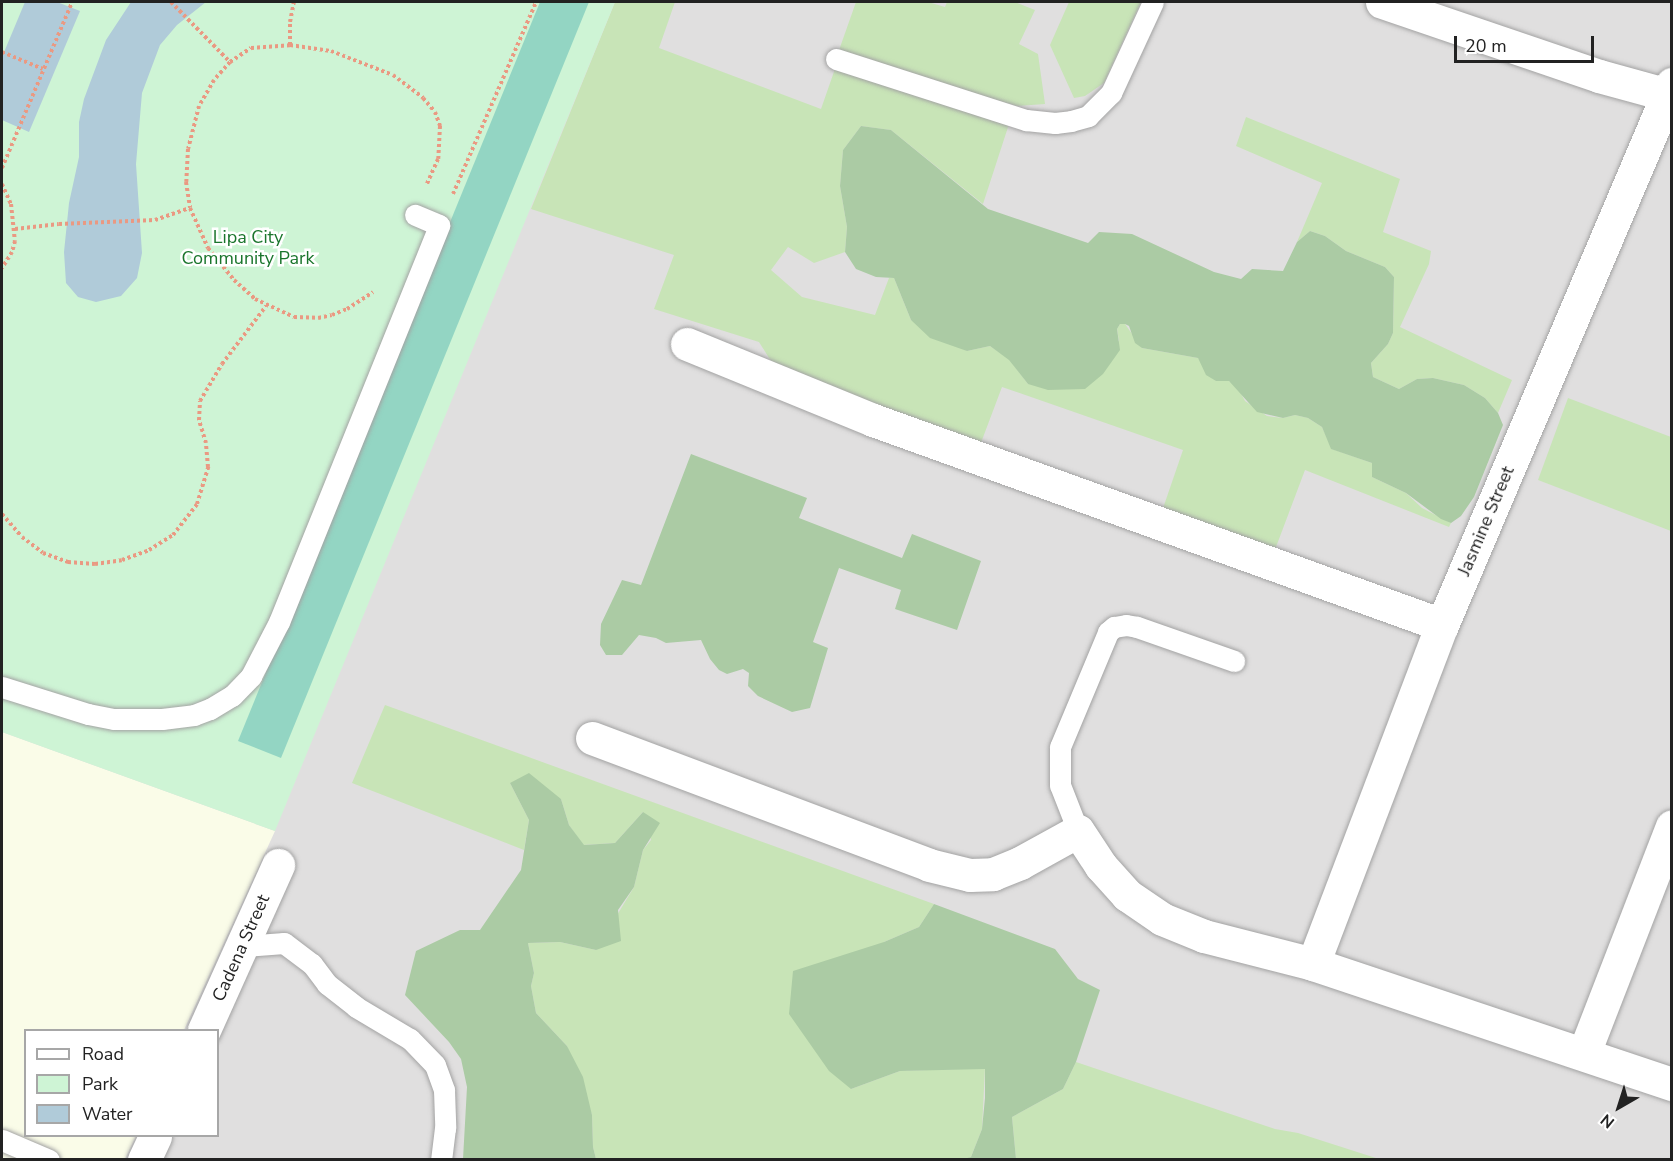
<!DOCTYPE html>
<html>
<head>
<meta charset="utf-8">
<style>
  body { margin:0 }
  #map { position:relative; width:1673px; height:1161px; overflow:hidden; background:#f1efea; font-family:"Nunito Sans",sans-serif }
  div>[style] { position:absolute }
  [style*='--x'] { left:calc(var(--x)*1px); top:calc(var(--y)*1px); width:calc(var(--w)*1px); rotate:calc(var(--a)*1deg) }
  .residential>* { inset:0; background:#e0dfdf }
  .education>* { inset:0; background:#fafce8 }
  .grass>* { inset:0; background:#c8e4b7 }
  .forest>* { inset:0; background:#abcba4 }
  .park>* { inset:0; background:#cef4d5 }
  .pitch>* { inset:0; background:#93d5c3 }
  .water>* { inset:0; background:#b0cbd9 }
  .path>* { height:4px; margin-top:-2px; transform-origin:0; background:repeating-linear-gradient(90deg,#ea9982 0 3px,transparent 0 6px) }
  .roads { filter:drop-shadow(0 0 2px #a3a3a3) drop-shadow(0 0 2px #a3a3a3) }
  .service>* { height:21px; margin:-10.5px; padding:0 10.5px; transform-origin:10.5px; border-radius:10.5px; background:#fff }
  .minor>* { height:33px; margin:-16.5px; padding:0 16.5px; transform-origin:16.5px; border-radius:16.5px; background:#fff }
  span { translate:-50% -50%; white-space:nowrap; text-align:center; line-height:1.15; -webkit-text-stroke:5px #fff; paint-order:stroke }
  .park-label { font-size:18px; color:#1a752c }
  .street-label { font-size:18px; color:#222 }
  .frame { position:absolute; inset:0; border:3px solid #222; pointer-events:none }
  .legend { position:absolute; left:24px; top:1029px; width:195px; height:108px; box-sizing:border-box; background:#fff; border:2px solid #a7a7a7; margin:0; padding:8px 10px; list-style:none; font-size:18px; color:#222 }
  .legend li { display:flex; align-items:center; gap:12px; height:30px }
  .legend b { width:30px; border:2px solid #a7a7a7 }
  .north { position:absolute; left:1589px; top:1077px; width:60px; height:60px; -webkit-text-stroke:4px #fff; paint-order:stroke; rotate:219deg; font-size:16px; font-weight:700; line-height:24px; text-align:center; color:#222 }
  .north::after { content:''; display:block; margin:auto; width:21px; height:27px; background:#222; clip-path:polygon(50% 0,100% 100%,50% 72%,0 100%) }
  .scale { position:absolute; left:1454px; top:36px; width:140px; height:27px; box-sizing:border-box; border:3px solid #222; border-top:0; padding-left:8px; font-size:18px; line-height:21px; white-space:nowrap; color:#222; -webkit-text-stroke:4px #fff; paint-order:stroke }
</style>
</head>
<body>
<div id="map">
  <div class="residential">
    <i style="clip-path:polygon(evenodd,2px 2px,1671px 2px,1671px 1159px,2px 1160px,2px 2px,26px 1030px,218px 1030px,218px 1136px,26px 1136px,26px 1030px)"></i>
  </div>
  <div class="education">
    <i style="clip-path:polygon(2px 732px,275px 831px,184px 1030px,26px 1030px,26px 1136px,136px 1136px,125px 1159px,2px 1159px)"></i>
  </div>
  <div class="grass">
    <i style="clip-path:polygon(615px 2px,675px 2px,659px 48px,821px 109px,836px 66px,1009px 124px,983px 204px,891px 130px,861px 126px,843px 150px,840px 186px,847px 227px,845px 252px,814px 263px,788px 247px,771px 270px,802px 297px,875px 315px,889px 278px,894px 278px,911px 320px,967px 351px,990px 346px,1009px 359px,1028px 384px,1119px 341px,1117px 329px,1120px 324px,1125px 324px,1142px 348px,1198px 358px,1216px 381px,1229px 381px,1238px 388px,1245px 401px,1267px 416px,1283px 418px,1295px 415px,1308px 418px,1322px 427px,1332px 449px,1372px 463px,1372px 477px,1406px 493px,1422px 508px,1451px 523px,1449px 527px,1305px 470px,1273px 555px,1161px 514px,1183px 450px,1002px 387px,979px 448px,771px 361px,759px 342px,654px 309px,674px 255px,531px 209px)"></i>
    <i style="clip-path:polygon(856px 2px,928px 2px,945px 7px,947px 2px,1015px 2px,1035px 10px,1019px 44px,1038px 54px,1045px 104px,1017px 106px,838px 53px)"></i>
    <i style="clip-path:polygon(1069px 2px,1141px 2px,1104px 83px,1085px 96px,1074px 98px,1050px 45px)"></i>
    <i style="clip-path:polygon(1246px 117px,1400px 179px,1383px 232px,1431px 251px,1429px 264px,1400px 327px,1512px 380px,1498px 413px,1485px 398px,1464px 385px,1433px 378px,1417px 379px,1399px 389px,1373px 377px,1371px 363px,1388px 344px,1393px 333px,1394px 277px,1385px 267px,1346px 251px,1325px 236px,1310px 231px,1297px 242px,1322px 183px,1236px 146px)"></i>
    <i style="clip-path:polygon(1568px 398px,1671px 437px,1671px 531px,1538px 480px)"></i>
    <i style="clip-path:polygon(385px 705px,934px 904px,919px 927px,884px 942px,851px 1089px,900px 1071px,985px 1068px,982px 1129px,971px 1157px,964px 1160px,596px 1159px,593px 1147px,592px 1115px,567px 1046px,536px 1013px,531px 986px,534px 973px,528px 943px,560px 942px,596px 950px,634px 887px,643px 850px,651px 840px,643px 812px,615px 843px,583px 845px,569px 825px,561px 799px,510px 783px,529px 820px,524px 850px,352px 783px)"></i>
    <i style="clip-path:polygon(1076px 1062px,1275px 1129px,1298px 1133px,1379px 1159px,1016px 1159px,1012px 1117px,1063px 1089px)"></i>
  </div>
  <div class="forest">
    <i style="clip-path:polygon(861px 126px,891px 130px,988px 209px,1088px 243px,1099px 232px,1132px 234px,1214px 272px,1241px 279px,1252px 269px,1283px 271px,1297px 242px,1310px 231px,1325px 236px,1346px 251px,1385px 267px,1394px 277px,1393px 333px,1388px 344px,1371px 363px,1373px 377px,1399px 389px,1417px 379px,1433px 378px,1464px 385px,1485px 398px,1498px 413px,1503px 425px,1474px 497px,1461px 516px,1451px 523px,1441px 519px,1406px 493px,1372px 477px,1372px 463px,1331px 449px,1322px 427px,1308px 418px,1295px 415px,1283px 418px,1257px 412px,1229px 381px,1216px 381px,1206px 375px,1198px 358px,1142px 348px,1135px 343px,1129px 326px,1125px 324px,1120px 324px,1117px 329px,1120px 350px,1103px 374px,1085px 389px,1048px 390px,1028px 384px,1009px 360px,990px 346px,967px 351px,930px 338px,911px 320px,894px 278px,876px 277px,856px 269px,845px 252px,847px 227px,840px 186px,843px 150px)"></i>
    <i style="clip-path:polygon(691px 454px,807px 498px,799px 518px,902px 558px,912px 534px,981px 561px,957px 630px,895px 609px,901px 590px,839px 568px,813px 642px,828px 648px,810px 708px,792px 712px,758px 696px,748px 686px,749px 673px,743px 669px,727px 674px,719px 670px,710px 659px,701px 640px,666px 643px,656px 638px,639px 635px,622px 655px,606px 655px,600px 645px,601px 624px,622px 580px,641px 585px)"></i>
    <i style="clip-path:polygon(529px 773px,561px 799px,569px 825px,584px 845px,615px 843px,643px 812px,660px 823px,643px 850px,634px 887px,618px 910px,621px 941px,596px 950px,560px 942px,528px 943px,534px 973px,531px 986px,536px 1013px,567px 1046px,583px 1077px,592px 1115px,593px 1147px,596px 1159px,463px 1159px,467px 1087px,461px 1059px,449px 1042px,405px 995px,416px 951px,460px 930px,480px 930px,521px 870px,529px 820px,510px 783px)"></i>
    <i style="clip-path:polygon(934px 904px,1055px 949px,1078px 979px,1100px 990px,1076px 1062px,1063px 1089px,1012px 1117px,1016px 1159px,964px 1159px,971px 1157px,982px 1129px,985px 1098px,985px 1069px,900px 1071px,851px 1089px,829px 1071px,789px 1014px,793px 971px,884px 942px,919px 927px)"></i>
  </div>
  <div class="park">
    <i style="clip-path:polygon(2px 2px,615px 2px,275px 831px,2px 732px)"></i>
  </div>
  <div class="pitch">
    <i style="clip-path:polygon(540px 2px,589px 2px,281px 758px,238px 741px)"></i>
  </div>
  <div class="water">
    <i style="clip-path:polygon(25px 2px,57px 2px,80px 11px,29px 132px,2px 120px,2px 57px)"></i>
    <i style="clip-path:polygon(131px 2px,206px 2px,177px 25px,160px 45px,142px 93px,136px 164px,142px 253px,137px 278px,121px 296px,96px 302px,78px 297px,66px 283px,64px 252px,69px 203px,79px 157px,79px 122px,84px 99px,106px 40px)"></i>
  </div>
  <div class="path">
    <i style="--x:171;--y:2;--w:84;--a:45.5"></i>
    <i style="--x:230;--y:62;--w:24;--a:132"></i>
    <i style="--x:214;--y:80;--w:30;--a:120"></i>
    <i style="--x:199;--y:106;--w:44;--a:104.3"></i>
    <i style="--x:188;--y:149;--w:33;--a:93"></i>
    <i style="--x:186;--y:182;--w:26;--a:81"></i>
    <i style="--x:190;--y:208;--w:44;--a:65.8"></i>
    <i style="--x:208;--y:248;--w:41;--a:50.9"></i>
    <i style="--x:234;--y:280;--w:28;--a:42"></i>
    <i style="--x:255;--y:299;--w:43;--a:24.8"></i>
    <i style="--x:294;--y:317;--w:24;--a:2"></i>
    <i style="--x:318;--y:318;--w:14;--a:-12"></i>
    <i style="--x:332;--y:315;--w:16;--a:-22"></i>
    <i style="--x:347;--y:309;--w:31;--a:-33"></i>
    <i style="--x:290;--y:45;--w:23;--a:-90"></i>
    <i style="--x:290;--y:22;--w:20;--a:-79"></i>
    <i style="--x:2;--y:52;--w:44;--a:22.5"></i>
    <i style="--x:230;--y:62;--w:25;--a:-34"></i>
    <i style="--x:251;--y:48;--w:39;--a:-4"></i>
    <i style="--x:290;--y:45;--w:41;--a:8.3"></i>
    <i style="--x:331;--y:51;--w:66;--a:21.2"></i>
    <i style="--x:393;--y:75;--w:38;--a:37"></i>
    <i style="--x:423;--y:98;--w:18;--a:49"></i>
    <i style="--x:435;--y:112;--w:15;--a:70"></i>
    <i style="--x:440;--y:126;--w:33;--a:93"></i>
    <i style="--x:438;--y:159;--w:27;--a:114"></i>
    <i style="--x:2;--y:168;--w:180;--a:-67.1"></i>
    <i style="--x:2;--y:184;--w:22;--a:66"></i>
    <i style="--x:11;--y:204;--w:37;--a:84"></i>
    <i style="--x:15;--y:241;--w:11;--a:105"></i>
    <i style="--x:12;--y:252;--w:19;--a:122"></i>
    <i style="--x:453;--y:194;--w:209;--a:-66.6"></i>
    <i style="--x:15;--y:229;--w:44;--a:-6.5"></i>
    <i style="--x:59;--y:224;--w:96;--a:-2.4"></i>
    <i style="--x:155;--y:220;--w:37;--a:-19"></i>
    <i style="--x:2;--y:514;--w:30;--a:49"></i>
    <i style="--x:22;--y:537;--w:26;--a:37"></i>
    <i style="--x:43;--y:553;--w:27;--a:20"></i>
    <i style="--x:68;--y:562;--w:27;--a:4"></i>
    <i style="--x:95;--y:564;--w:27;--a:-8"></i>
    <i style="--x:122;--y:560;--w:29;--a:-20"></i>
    <i style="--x:149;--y:550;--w:28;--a:-32"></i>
    <i style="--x:173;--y:535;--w:39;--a:-52"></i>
    <i style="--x:197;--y:504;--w:39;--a:-73"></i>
    <i style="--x:208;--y:467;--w:24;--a:-95"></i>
    <i style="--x:206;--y:443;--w:24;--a:-107"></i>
    <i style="--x:199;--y:420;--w:19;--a:-87"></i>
    <i style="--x:200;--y:401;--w:43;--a:-59.3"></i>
    <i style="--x:222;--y:364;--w:73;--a:-52.8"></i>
  </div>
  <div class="roads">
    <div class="service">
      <i style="--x:836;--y:59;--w:200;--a:17.8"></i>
      <i style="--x:1026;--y:120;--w:29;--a:6"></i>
      <i style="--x:1055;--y:123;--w:16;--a:-7"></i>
      <i style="--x:1071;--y:121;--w:18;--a:-16"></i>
      <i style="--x:1088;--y:116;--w:33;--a:-45"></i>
      <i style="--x:1111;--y:93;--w:100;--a:-65.2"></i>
      <i style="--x:2;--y:687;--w:90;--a:17.4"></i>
      <i style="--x:88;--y:714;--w:26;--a:11"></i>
      <i style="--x:114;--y:719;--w:48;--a:0"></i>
      <i style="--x:162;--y:719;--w:32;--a:-7"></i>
      <i style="--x:194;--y:715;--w:17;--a:-21"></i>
      <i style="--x:210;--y:709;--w:26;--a:-31"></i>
      <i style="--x:232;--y:696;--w:28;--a:-46"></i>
      <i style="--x:251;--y:676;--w:61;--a:-62.6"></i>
      <i style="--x:279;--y:622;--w:428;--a:-68"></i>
      <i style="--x:439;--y:225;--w:26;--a:-157"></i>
      <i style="--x:1078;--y:831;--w:49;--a:-111.4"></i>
      <i style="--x:1060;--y:785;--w:38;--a:-90"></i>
      <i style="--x:1060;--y:747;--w:125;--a:-67.3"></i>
      <i style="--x:1108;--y:632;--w:8;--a:-40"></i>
      <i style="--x:1114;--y:627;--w:12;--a:-9"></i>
      <i style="--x:1126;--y:625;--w:11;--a:10"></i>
      <i style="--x:1137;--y:627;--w:103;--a:19.3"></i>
      <i style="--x:244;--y:946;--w:40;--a:-4.3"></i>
      <i style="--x:284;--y:943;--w:35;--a:37"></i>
      <i style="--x:312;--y:964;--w:25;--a:53"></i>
      <i style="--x:327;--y:984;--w:37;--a:38"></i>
      <i style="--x:356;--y:1007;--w:63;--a:30.7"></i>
      <i style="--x:410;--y:1039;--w:36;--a:46"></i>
      <i style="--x:435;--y:1065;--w:27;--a:70"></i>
      <i style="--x:444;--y:1090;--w:38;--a:88"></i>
      <i style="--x:445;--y:1128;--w:32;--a:97"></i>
      <i style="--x:2;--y:1140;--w:51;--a:23.1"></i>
    </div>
    <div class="minor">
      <i style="--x:1382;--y:2;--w:229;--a:18.8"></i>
      <i style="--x:1599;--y:76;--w:76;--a:15.3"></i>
      <i style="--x:687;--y:344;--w:201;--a:22.2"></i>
      <i style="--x:873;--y:420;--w:605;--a:19.81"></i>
      <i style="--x:592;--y:738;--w:360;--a:20.6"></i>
      <i style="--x:929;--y:865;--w:42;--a:13.7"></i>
      <i style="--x:970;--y:875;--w:23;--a:-2"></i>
      <i style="--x:993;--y:874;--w:29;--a:-22"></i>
      <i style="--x:1020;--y:863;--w:66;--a:-28.9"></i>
      <i style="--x:1078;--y:831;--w:42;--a:56.7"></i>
      <i style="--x:1101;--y:866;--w:39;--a:48"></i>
      <i style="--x:1127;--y:895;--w:42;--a:34.4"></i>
      <i style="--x:1162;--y:919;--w:45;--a:22"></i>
      <i style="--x:1204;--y:936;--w:113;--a:14.4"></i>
      <i style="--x:1313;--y:964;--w:379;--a:18.5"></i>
      <i style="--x:1313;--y:964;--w:363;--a:-69.2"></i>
      <i style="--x:1442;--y:625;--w:588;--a:-66.97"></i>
      <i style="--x:204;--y:1030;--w:181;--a:-65.8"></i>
      <i style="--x:1584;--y:1053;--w:243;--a:-68.8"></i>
      <i style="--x:144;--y:1160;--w:26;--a:-65"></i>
    </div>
  </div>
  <div class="park-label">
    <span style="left:248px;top:248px">Lipa City<br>Community Park</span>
  </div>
  <div class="street-label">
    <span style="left:1486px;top:521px;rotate:-67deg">Jasmine Street</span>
    <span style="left:241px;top:948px;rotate:-66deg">Cadena Street</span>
  </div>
  <div class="frame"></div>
  <ul class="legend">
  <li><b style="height:8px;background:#fff"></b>Road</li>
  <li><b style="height:16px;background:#cef4d5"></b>Park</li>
  <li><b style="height:16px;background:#b0cbd9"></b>Water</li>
  </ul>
  <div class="north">N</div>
  <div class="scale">20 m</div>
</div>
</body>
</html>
